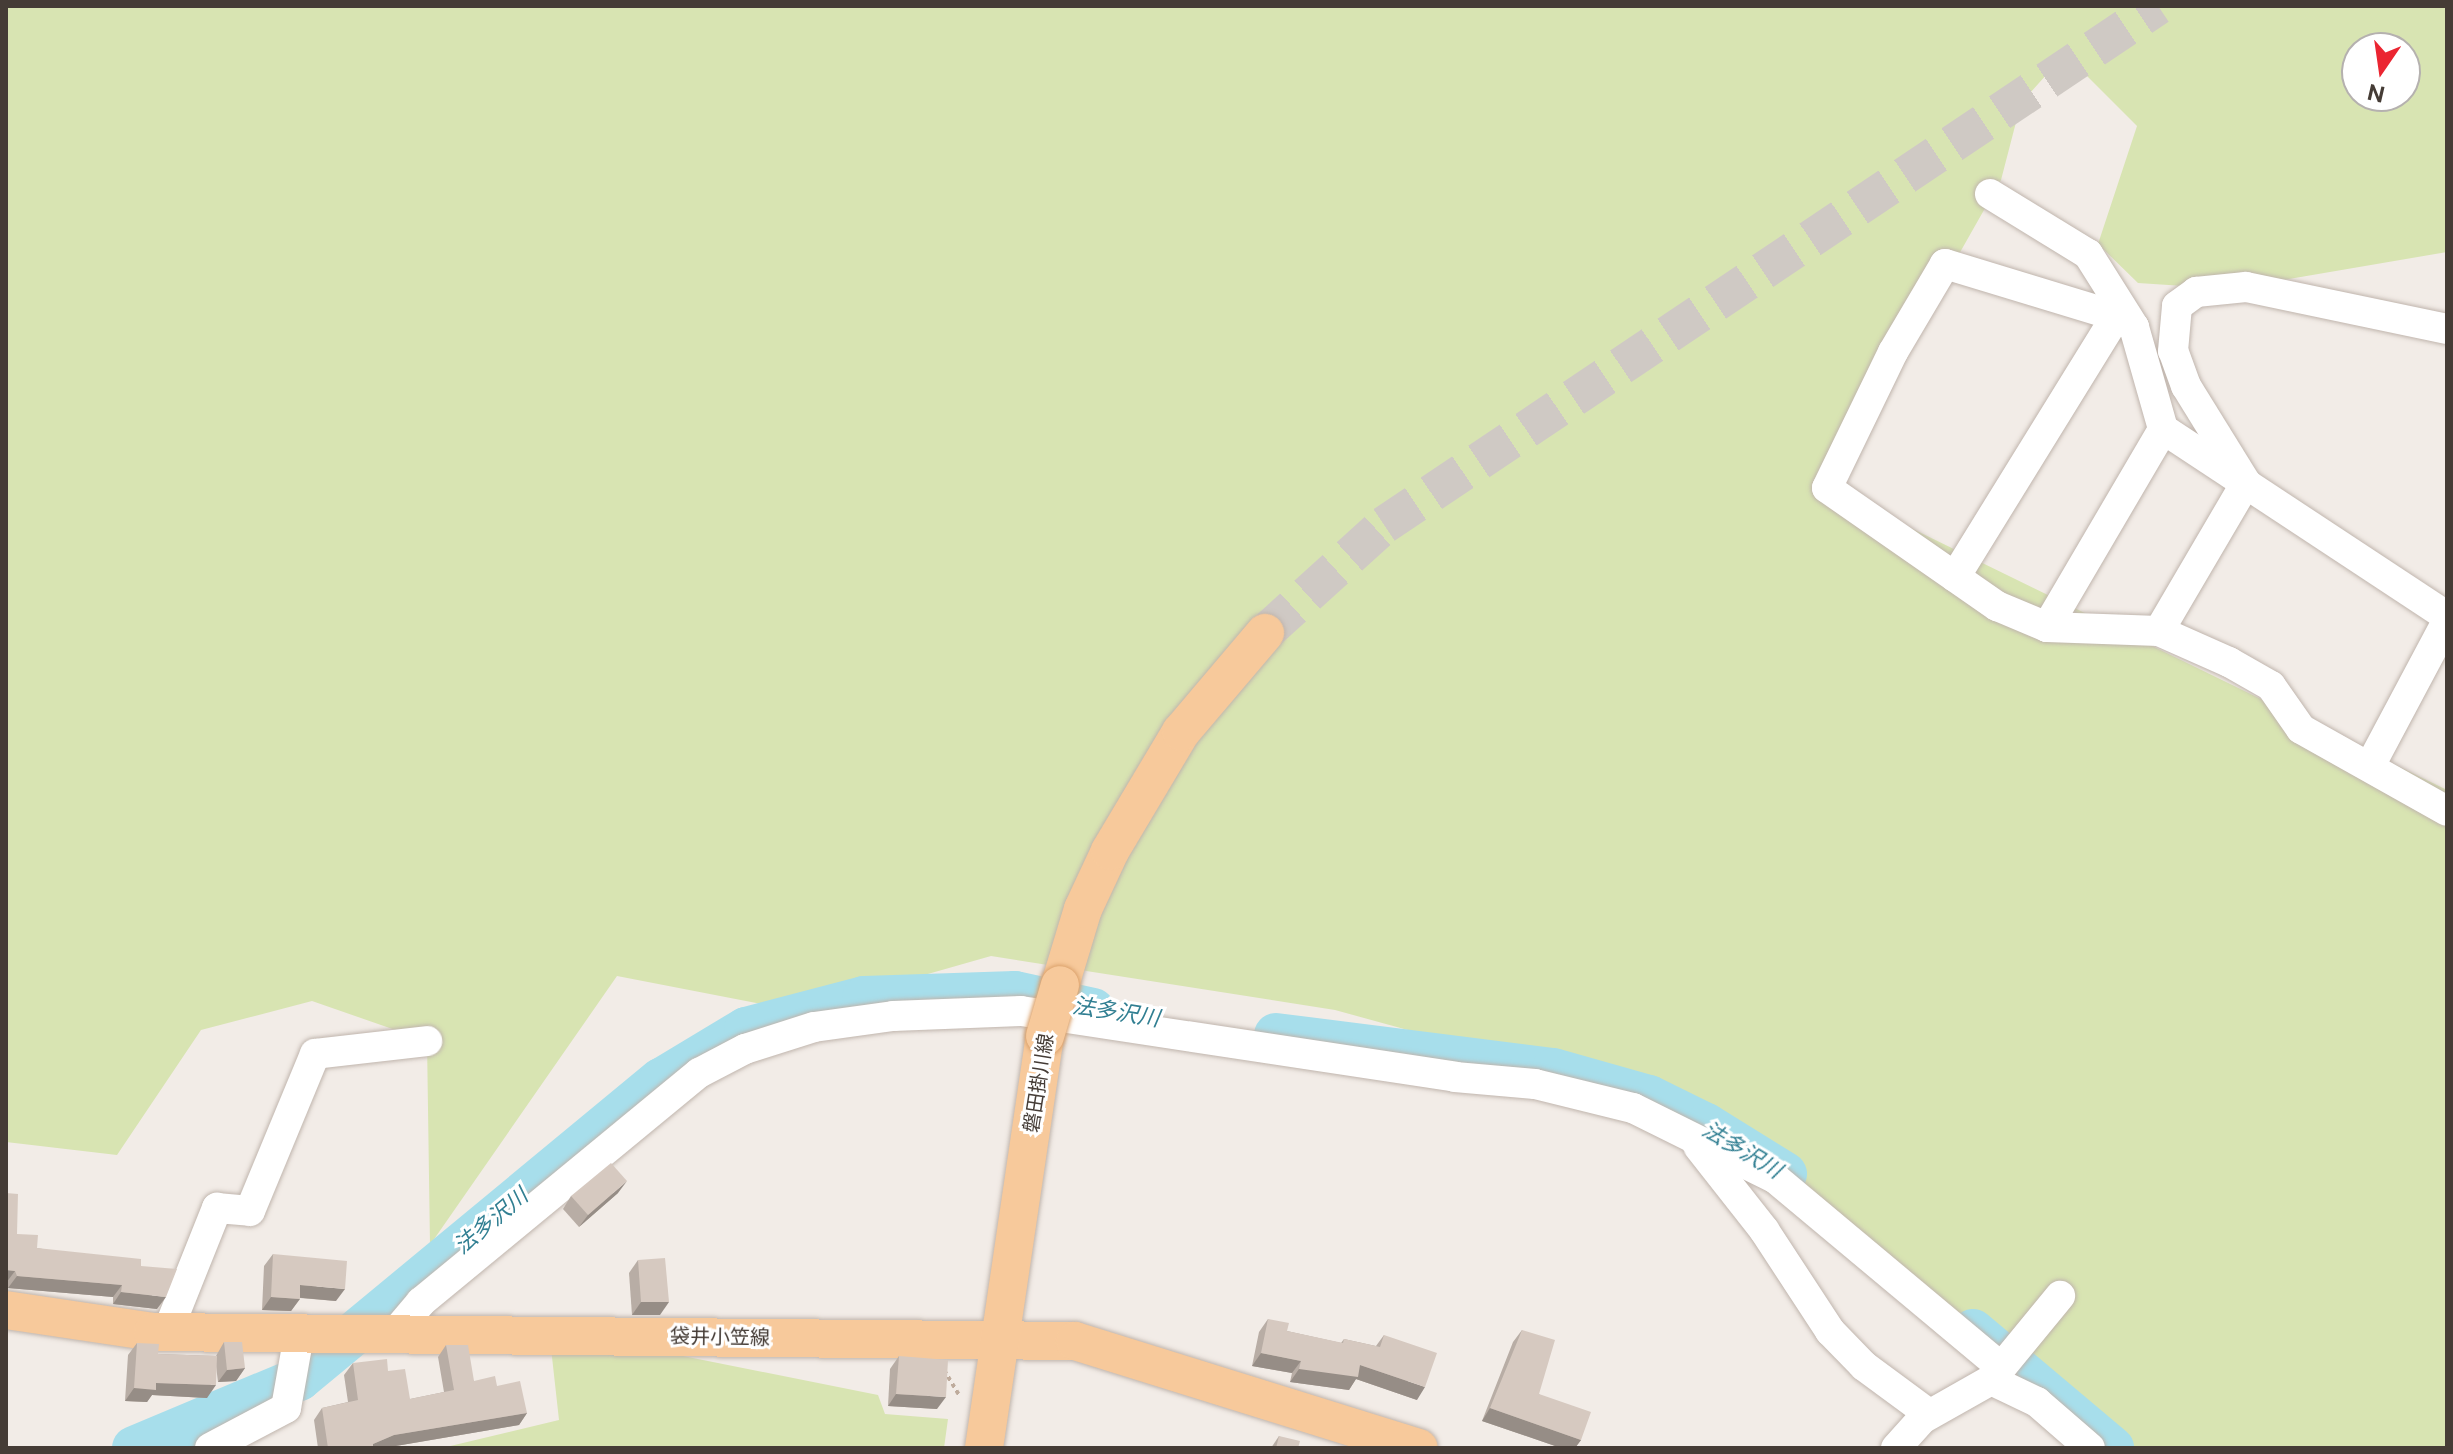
<!DOCTYPE html>
<html>
<head>
<meta charset="utf-8">
<style>
  body { margin:0 }
  #map { position:relative; width:2453px; height:1454px; overflow:hidden; background:#f2ece7; font-family:"Public Sans","Noto Sans JP",sans-serif }
  div>[style] { position:absolute }
  [style*='--x'] { left:calc(var(--x)*1px); top:calc(var(--y)*1px); width:calc(var(--w)*1px); rotate:calc(var(--a)*1deg) }
  .green>* { inset:0; background:#d8e4b2 }
  .river>* { height:44px; margin:-22px; padding:0 22px; transform-origin:22px; border-radius:22px; background:#a7deeb }
  .major-tunnel>* { height:38px; margin-top:-19px; transform-origin:0; background:repeating-linear-gradient(90deg,#cfc9c4 0 38px,transparent 0 57px) }
  .path>* { height:4px; margin-top:-2px; transform-origin:0; background:repeating-linear-gradient(90deg,#beab9c 0 4px,transparent 0 8px) }
  .roads { filter:drop-shadow(0 0 2px #c0b5ad) drop-shadow(0 0 2px #c0b5ad) }
  .minor>* { height:30px; margin:-15px; padding:0 15px; transform-origin:15px; border-radius:15px; background:#fff }
  .major>* { height:38px; margin:-19px; padding:0 19px; transform-origin:19px; border-radius:19px; background:#f7c99b }
  .bridges { filter:drop-shadow(0 0 2px #dba26c) drop-shadow(0 0 2px #dba26c) }
  .major-bridge>* { height:38px; margin:-19px; padding:0 19px; transform-origin:19px; border-radius:19px; background:#f7c99b }
  .wall>* { inset:0; background:#b8ada5 }
  .shaded-wall>* { inset:0; background:#968d86 }
  .building>* { inset:0; background:#d6c9c0 }
  span { translate:-50% -50%; white-space:nowrap; text-align:center; line-height:1.15; -webkit-text-stroke:6px #fff; paint-order:stroke }
  .street-label { font-size:20px; color:#453c36 }
  .water-label { font-size:22px; color:#317f92; font-style:italic }
  .frame { position:absolute; inset:0; border:8px solid #453c36; pointer-events:none }
  .north { position:absolute; left:2341px; top:32px; width:80px; height:80px; box-sizing:border-box; background:#fff; border:2px solid #b5b1af; border-radius:50%; rotate:193deg; font-size:22px; font-weight:700; line-height:32px; text-align:center; color:#453c36 }
  .north::after { content:''; display:block; margin:auto; width:28px; height:36px; background:#eb2531; clip-path:polygon(50% 0,100% 100%,50% 72%,0 100%) }
</style>
</head>
<body>
<div id="map">
  <div class="green">
    <i style="clip-path:polygon(evenodd,6px 6px,2447px 6px,2447px 252px,2230px 289px,2138px 283px,2098px 244px,2137px 126px,2065px 54px,2021px 103px,2001px 180px,1827px 487px,2447px 790px,2447px 1448px,2110px 1448px,1776px 1179px,1575px 1076px,1335px 1010px,991px 956px,798px 1011px,617px 976px,430px 1245px,427px 1041px,312px 1001px,201px 1030px,117px 1155px,6px 1142px,6px 6px,2357px 48px,2405px 48px,2405px 96px,2357px 96px,2357px 48px)"></i>
    <i style="clip-path:polygon(551px 1348px,673px 1354px,878px 1395px,885px 1414px,948px 1419px,944px 1448px,442px 1448px,559px 1420px)"></i>
  </div>
  <div class="river">
    <i style="--x:1276;--y:1035;--w:279;--a:7.2"></i>
    <i style="--x:1553;--y:1070;--w:100;--a:15.7"></i>
    <i style="--x:1649;--y:1097;--w:64;--a:26.2"></i>
    <i style="--x:1706;--y:1125;--w:93;--a:31.8"></i>
    <i style="--x:1973;--y:1331;--w:182;--a:40.1"></i>
    <i style="--x:134;--y:1448;--w:179;--a:-22.7"></i>
    <i style="--x:299;--y:1379;--w:470;--a:-39.6"></i>
    <i style="--x:661;--y:1080;--w:99;--a:-31"></i>
    <i style="--x:746;--y:1029;--w:122;--a:-14.7"></i>
    <i style="--x:864;--y:998;--w:151;--a:-1.9"></i>
    <i style="--x:1015;--y:993;--w:80;--a:12.3"></i>
  </div>
  <div class="major-tunnel">
    <i style="--x:1265;--y:633;--w:161;--a:-42.2"></i>
    <i style="--x:1384;--y:525;--w:932;--a:-33.84"></i>
  </div>
  <div class="path">
    <i style="--x:944;--y:1370;--w:31;--a:59"></i>
  </div>
  <div class="roads">
    <div class="minor">
      <i style="--x:1990;--y:194;--w:115;--a:31.5"></i>
      <i style="--x:2088;--y:254;--w:86;--a:57.8"></i>
      <i style="--x:2134;--y:327;--w:106;--a:74.1"></i>
      <i style="--x:2163;--y:429;--w:340;--a:33.4"></i>
      <i style="--x:2134;--y:327;--w:21;--a:-149"></i>
      <i style="--x:2116;--y:316;--w:179;--a:-163.1"></i>
      <i style="--x:1945;--y:264;--w:102;--a:120.6"></i>
      <i style="--x:1893;--y:352;--w:151;--a:115.9"></i>
      <i style="--x:1827;--y:488;--w:207;--a:34.8"></i>
      <i style="--x:1997;--y:606;--w:54;--a:22.8"></i>
      <i style="--x:2047;--y:627;--w:112;--a:2"></i>
      <i style="--x:2159;--y:631;--w:77;--a:23.9"></i>
      <i style="--x:2229;--y:662;--w:48;--a:29.7"></i>
      <i style="--x:2271;--y:686;--w:52;--a:55.1"></i>
      <i style="--x:2301;--y:729;--w:167;--a:29.3"></i>
      <i style="--x:1955;--y:577;--w:307;--a:-58.3"></i>
      <i style="--x:2047;--y:627;--w:229;--a:-59.6"></i>
      <i style="--x:2159;--y:631;--w:172;--a:-59.6"></i>
      <i style="--x:2246;--y:483;--w:114;--a:-121.7"></i>
      <i style="--x:2186;--y:386;--w:37;--a:-110"></i>
      <i style="--x:2173;--y:351;--w:45;--a:-84.9"></i>
      <i style="--x:2177;--y:306;--w:24;--a:-36"></i>
      <i style="--x:2196;--y:292;--w:50;--a:-5.7"></i>
      <i style="--x:2246;--y:287;--w:205;--a:11.8"></i>
      <i style="--x:2370;--y:766;--w:164;--a:-62"></i>
      <i style="--x:1698;--y:1146;--w:107;--a:51.8"></i>
      <i style="--x:1764;--y:1230;--w:121;--a:56.8"></i>
      <i style="--x:1830;--y:1331;--w:49;--a:45.8"></i>
      <i style="--x:1864;--y:1366;--w:81;--a:36.4"></i>
      <i style="--x:167;--y:1333;--w:135;--a:-68.2"></i>
      <i style="--x:217;--y:1208;--w:33;--a:5"></i>
      <i style="--x:250;--y:1211;--w:170;--a:-67.5"></i>
      <i style="--x:315;--y:1054;--w:113;--a:-6.6"></i>
      <i style="--x:394;--y:1334;--w:42;--a:-49.8"></i>
      <i style="--x:421;--y:1302;--w:360;--a:-39.5"></i>
      <i style="--x:699;--y:1073;--w:52;--a:-27.6"></i>
      <i style="--x:745;--y:1049;--w:72;--a:-17.7"></i>
      <i style="--x:814;--y:1027;--w:80;--a:-7.9"></i>
      <i style="--x:893;--y:1016;--w:128;--a:-2.2"></i>
      <i style="--x:1021;--y:1011;--w:439;--a:8.6"></i>
      <i style="--x:1455;--y:1077;--w:80;--a:5"></i>
      <i style="--x:1535;--y:1084;--w:101;--a:13.8"></i>
      <i style="--x:1633;--y:1108;--w:160;--a:26.4"></i>
      <i style="--x:1776;--y:1179;--w:293;--a:39.9"></i>
      <i style="--x:1991;--y:1380;--w:51;--a:25.6"></i>
      <i style="--x:2037;--y:1402;--w:70;--a:41"></i>
      <i style="--x:210;--y:1448;--w:86;--a:-27.8"></i>
      <i style="--x:286;--y:1408;--w:74;--a:-79.9"></i>
      <i style="--x:1896;--y:1448;--w:39;--a:-48"></i>
      <i style="--x:1922;--y:1419;--w:79;--a:-29.5"></i>
      <i style="--x:1991;--y:1380;--w:109;--a:-50.6"></i>
    </div>
    <div class="major">
      <i style="--x:1060;--y:985;--w:79;--a:-73.2"></i>
      <i style="--x:1083;--y:909;--w:64;--a:-65"></i>
      <i style="--x:1110;--y:851;--w:139;--a:-59.2"></i>
      <i style="--x:1181;--y:732;--w:130;--a:-49.7"></i>
      <i style="--x:6;--y:1310;--w:149;--a:8.5"></i>
      <i style="--x:153;--y:1332;--w:922;--a:0.56"></i>
      <i style="--x:1075;--y:1341;--w:360;--a:17.3"></i>
      <i style="--x:984;--y:1448;--w:416;--a:-81.6"></i>
    </div>
  </div>
  <div class="bridges">
    <div class="major-bridge">
      <i style="--x:1045;--y:1036;--w:53;--a:-73.6"></i>
    </div>
  </div>
  <div class="wall">
    <i style="clip-path:polygon(6px 1193px,17px 1234px,37px 1248px,141px 1266px,157px 1309px,113px 1304px,113px 1297px,8px 1288px,6px 1283px)"></i>
    <i style="clip-path:polygon(618px 1193px,579px 1227px,563px 1209px,571px 1196px)"></i>
    <i style="clip-path:polygon(273px 1254px,336px 1301px,300px 1298px,291px 1311px,262px 1310px,264px 1266px)"></i>
    <i style="clip-path:polygon(638px 1260px,660px 1315px,632px 1315px,629px 1273px)"></i>
    <i style="clip-path:polygon(1268px 1319px,1287px 1331px,1341px 1343px,1344px 1339px,1376px 1346px,1384px 1335px,1417px 1400px,1356px 1379px,1349px 1390px,1290px 1382px,1292px 1373px,1252px 1366px,1259px 1332px)"></i>
    <i style="clip-path:polygon(1522px 1330px,1539px 1394px,1581px 1440px,1575px 1448px,1561px 1448px,1482px 1421px,1513px 1342px)"></i>
    <i style="clip-path:polygon(224px 1342px,245px 1368px,236px 1381px,218px 1382px,216px 1366px,207px 1398px,152px 1395px,147px 1402px,125px 1401px,128px 1355px,137px 1343px,158px 1354px,216px 1356px)"></i>
    <i style="clip-path:polygon(446px 1345px,474px 1381px,497px 1386px,527px 1413px,519px 1425px,384px 1448px,318px 1448px,314px 1420px,322px 1408px,348px 1402px,344px 1375px,353px 1363px,410px 1399px,444px 1392px,438px 1357px)"></i>
    <i style="clip-path:polygon(899px 1356px,937px 1409px,888px 1406px,890px 1369px)"></i>
    <i style="clip-path:polygon(1279px 1436px,1298px 1448px,1271px 1448px)"></i>
  </div>
  <div class="shaded-wall">
    <i style="clip-path:polygon(627px 1181px,618px 1193px,579px 1227px,588px 1215px)"></i>
    <i style="clip-path:polygon(6px 1270px,15px 1271px,6px 1283px)"></i>
    <i style="clip-path:polygon(17px 1276px,122px 1285px,113px 1297px,8px 1288px)"></i>
    <i style="clip-path:polygon(300px 1285px,345px 1289px,336px 1301px,292px 1297px)"></i>
    <i style="clip-path:polygon(121px 1292px,166px 1297px,157px 1309px,113px 1304px)"></i>
    <i style="clip-path:polygon(271px 1297px,300px 1299px,291px 1311px,262px 1310px)"></i>
    <i style="clip-path:polygon(641px 1302px,669px 1302px,660px 1315px,632px 1315px)"></i>
    <i style="clip-path:polygon(1261px 1353px,1301px 1361px,1292px 1373px,1252px 1366px)"></i>
    <i style="clip-path:polygon(1360px 1365px,1425px 1387px,1417px 1400px,1356px 1379px,1349px 1390px,1290px 1382px,1299px 1369px)"></i>
    <i style="clip-path:polygon(245px 1368px,236px 1381px,218px 1382px,227px 1370px)"></i>
    <i style="clip-path:polygon(156px 1383px,216px 1385px,207px 1398px,152px 1395px,147px 1402px,125px 1401px,134px 1388px)"></i>
    <i style="clip-path:polygon(896px 1394px,946px 1397px,937px 1409px,888px 1406px)"></i>
    <i style="clip-path:polygon(1490px 1408px,1581px 1440px,1575px 1448px,1561px 1448px,1482px 1421px)"></i>
    <i style="clip-path:polygon(527px 1413px,519px 1425px,384px 1448px,370px 1448px,373px 1444px,394px 1435px)"></i>
  </div>
  <div class="building">
    <i style="clip-path:polygon(611px 1163px,627px 1181px,588px 1215px,571px 1196px)"></i>
    <i style="clip-path:polygon(6px 1193px,18px 1194px,17px 1234px,38px 1235px,37px 1248px,141px 1259px,141px 1266px,177px 1269px,166px 1297px,121px 1292px,122px 1285px,17px 1276px,15px 1271px,6px 1270px)"></i>
    <i style="clip-path:polygon(273px 1254px,347px 1261px,345px 1289px,300px 1285px,300px 1299px,271px 1297px)"></i>
    <i style="clip-path:polygon(665px 1258px,669px 1302px,641px 1302px,638px 1260px)"></i>
    <i style="clip-path:polygon(1268px 1319px,1289px 1323px,1287px 1331px,1343px 1343px,1344px 1339px,1380px 1347px,1384px 1335px,1437px 1353px,1425px 1387px,1360px 1365px,1358px 1377px,1299px 1369px,1301px 1361px,1261px 1353px)"></i>
    <i style="clip-path:polygon(1522px 1330px,1555px 1340px,1539px 1394px,1591px 1412px,1581px 1440px,1490px 1408px)"></i>
    <i style="clip-path:polygon(224px 1342px,242px 1342px,245px 1368px,227px 1370px)"></i>
    <i style="clip-path:polygon(137px 1343px,159px 1344px,158px 1354px,217px 1356px,216px 1385px,156px 1383px,156px 1390px,134px 1388px)"></i>
    <i style="clip-path:polygon(446px 1345px,468px 1345px,474px 1381px,495px 1376px,497px 1386px,520px 1381px,527px 1413px,394px 1435px,373px 1444px,373px 1448px,328px 1448px,322px 1408px,358px 1400px,353px 1363px,387px 1359px,388px 1371px,405px 1369px,410px 1399px,454px 1390px)"></i>
    <i style="clip-path:polygon(899px 1356px,948px 1360px,946px 1397px,896px 1394px)"></i>
    <i style="clip-path:polygon(1279px 1436px,1300px 1441px,1298px 1448px,1276px 1448px)"></i>
  </div>
  <div class="street-label">
    <span style="left:1039px;top:1083px;rotate:-81deg">磐田掛川線</span>
    <span style="left:720px;top:1337px;rotate:1deg">袋井小笠線</span>
  </div>
  <div class="water-label">
    <span style="left:1116px;top:1012px;rotate:9deg">法多沢川</span>
    <span style="left:1742px;top:1150px;rotate:31deg">法多沢川</span>
    <span style="left:491px;top:1221px;rotate:-40deg">法多沢川</span>
  </div>
  <div class="frame"></div>
  <div class="north">N</div>
</div>
</body>
</html>
